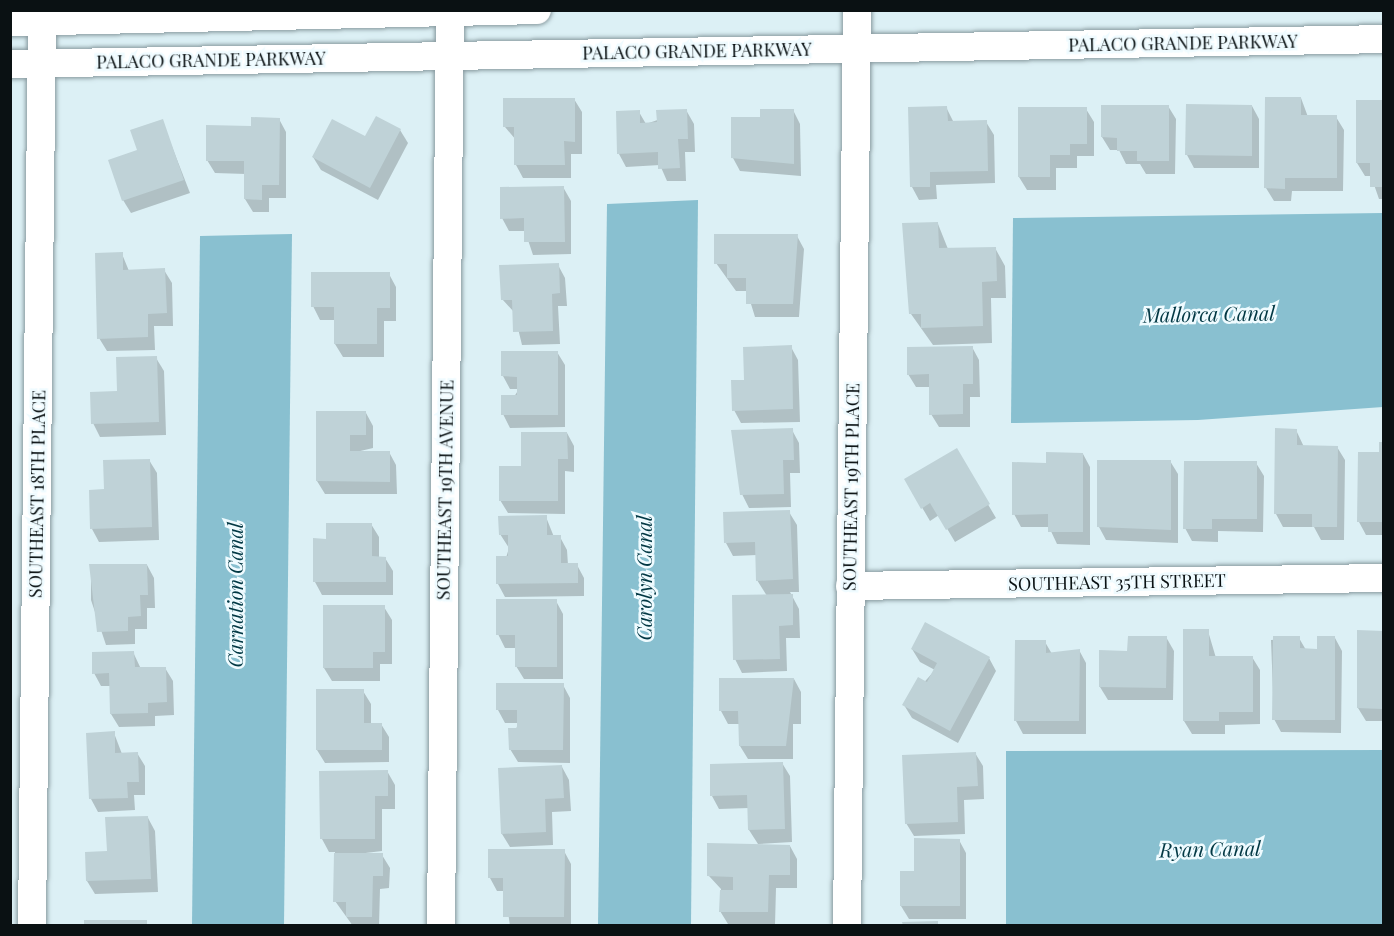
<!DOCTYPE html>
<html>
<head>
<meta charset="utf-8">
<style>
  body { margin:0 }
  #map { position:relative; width:1394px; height:936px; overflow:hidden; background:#dcf0f5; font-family:"Playfair Display",serif }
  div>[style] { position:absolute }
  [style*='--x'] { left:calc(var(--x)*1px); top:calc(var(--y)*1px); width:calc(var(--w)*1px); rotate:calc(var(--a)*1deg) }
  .water>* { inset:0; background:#89c0d0 }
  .shadow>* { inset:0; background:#0003 }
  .building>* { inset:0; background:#bfd2d7 }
  .roads { filter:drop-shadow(0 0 2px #899ba0) drop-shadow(0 0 2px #899ba0) }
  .minor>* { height:28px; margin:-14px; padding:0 14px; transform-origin:14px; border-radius:14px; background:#fff }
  span { translate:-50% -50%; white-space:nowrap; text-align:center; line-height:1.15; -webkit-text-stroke:5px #effbff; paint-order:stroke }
  .street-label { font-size:18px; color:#0a1113 }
  .water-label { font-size:20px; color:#023844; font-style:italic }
  .frame { position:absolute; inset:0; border:12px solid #0a1113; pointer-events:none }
</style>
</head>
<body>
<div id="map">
  <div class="water">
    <i style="clip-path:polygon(698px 200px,691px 925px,598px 925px,607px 204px)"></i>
    <i style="clip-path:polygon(1383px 213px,1383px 407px,1198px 420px,1011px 423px,1013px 218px)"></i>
    <i style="clip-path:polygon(292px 234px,284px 925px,192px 925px,200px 236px)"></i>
    <i style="clip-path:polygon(1383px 750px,1383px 925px,1006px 925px,1006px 751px)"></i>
  </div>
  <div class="shadow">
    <i style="clip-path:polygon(1301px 98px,1308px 117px,1336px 117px,1344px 130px,1343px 191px,1292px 191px,1291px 201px,1274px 201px,1266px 188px)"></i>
    <i style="clip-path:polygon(574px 99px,582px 112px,582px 154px,571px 154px,571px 178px,523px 178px,516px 165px,516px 140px,505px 127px)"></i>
    <i style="clip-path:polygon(1382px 101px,1384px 199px,1379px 199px,1371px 176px,1365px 176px,1357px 163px)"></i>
    <i style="clip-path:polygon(1168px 106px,1176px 119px,1175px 174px,1146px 174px,1140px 164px,1126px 164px,1119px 150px,1110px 150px,1102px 137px)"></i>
    <i style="clip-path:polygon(1252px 106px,1259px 119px,1259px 168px,1194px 168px,1187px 155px)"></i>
    <i style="clip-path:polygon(946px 107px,954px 123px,986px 122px,994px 135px,995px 183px,936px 185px,937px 199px,919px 200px,912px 187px)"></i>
    <i style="clip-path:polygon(1086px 109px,1094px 122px,1094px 156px,1077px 156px,1077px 168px,1056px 168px,1056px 190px,1027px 190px,1019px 177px)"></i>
    <i style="clip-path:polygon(686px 110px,694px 124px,695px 152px,685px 152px,686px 181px,667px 181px,660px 165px,626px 167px,619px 154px,639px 112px,646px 124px)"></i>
    <i style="clip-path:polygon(793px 110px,800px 124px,801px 176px,740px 171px,733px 158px,761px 118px)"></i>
    <i style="clip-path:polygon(279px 119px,286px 132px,286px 198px,269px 198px,269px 212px,253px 212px,245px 199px,246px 174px,215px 173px,207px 160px,253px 127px)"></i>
    <i style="clip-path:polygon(162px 121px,190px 193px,131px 213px,123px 200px,139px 151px)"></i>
    <i style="clip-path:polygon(400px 130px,408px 143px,378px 200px,321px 170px,313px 157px)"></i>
    <i style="clip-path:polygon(563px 187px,571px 201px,571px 254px,533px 255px,525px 231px,509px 231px,502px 218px)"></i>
    <i style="clip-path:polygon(938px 224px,948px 249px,995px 248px,1005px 266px,1006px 298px,991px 298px,992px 343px,933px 345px,911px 314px)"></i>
    <i style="clip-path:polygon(797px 236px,804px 249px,799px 317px,755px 317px,747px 291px,736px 291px,716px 263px)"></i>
    <i style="clip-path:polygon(122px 254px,129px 271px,164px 270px,172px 283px,173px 326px,154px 326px,155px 350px,107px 351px,99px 338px)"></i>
    <i style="clip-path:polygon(558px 265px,565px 278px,567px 306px,558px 306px,560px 344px,522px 345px,514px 312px,502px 299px)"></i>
    <i style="clip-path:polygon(389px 274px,396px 287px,396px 321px,384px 321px,384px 357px,343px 357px,335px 344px,335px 320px,320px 320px,313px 306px)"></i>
    <i style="clip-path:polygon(791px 347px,798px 360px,800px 422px,741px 423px,734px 410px)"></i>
    <i style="clip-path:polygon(972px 347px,979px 360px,980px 397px,970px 397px,970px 427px,939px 427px,931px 414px,931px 387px,916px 387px,908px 374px)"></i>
    <i style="clip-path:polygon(557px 352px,565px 365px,565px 427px,510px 428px,503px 414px,519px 389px,510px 389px,503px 376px)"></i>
    <i style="clip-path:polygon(156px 358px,164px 371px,166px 435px,100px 437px,93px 423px)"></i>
    <i style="clip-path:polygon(317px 413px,366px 413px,373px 426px,373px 448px,356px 452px,389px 452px,396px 465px,397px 494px,325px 494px,317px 481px)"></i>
    <i style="clip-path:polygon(792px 430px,799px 443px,800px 473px,790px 473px,791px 507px,749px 508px,742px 494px)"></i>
    <i style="clip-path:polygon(1296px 430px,1304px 447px,1337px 447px,1345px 460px,1344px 540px,1321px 540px,1314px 527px,1283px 527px,1276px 514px)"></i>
    <i style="clip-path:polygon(567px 433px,574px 446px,574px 472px,565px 471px,565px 514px,508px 513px,500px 500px,523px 468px)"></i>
    <i style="clip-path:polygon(1384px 443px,1384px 535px,1366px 535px,1359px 522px)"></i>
    <i style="clip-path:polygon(956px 450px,996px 518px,955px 542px,939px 515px,930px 521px,906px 480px)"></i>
    <i style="clip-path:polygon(1083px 454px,1090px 467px,1090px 545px,1057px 544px,1049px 527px,1021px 527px,1014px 514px,1047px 464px)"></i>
    <i style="clip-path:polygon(149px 460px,157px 473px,159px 540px,99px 542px,92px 529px,105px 491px)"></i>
    <i style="clip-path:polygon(1170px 461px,1178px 474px,1178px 543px,1106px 540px,1099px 527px)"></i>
    <i style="clip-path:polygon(1256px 463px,1264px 476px,1263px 532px,1218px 531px,1218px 542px,1192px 541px,1185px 528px)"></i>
    <i style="clip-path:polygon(789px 512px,797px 525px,799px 592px,790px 592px,799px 609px,800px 638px,786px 638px,787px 671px,742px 673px,735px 659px,767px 596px,757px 580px,757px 555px,733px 556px,726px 543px)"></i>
    <i style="clip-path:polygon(546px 517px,554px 537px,560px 537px,567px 550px,568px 565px,577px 565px,584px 578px,584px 596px,505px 597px,498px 584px,509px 548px,500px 534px)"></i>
    <i style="clip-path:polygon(371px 524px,379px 537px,379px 558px,385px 558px,393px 571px,393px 595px,322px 595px,315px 582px,327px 540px)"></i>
    <i style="clip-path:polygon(147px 565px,154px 578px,155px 608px,147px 608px,147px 629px,135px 629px,135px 644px,106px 645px,91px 600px,91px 566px)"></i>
    <i style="clip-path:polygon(556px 601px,563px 614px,563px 679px,524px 679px,516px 666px,516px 648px,505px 648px,498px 634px)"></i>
    <i style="clip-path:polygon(384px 607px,392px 620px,392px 664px,380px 664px,380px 681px,332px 681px,324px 668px)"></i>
    <i style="clip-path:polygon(1208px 631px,1216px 658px,1252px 657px,1260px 670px,1260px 724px,1225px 725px,1225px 734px,1192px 734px,1184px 721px)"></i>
    <i style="clip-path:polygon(1384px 632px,1384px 721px,1366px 721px,1358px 708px)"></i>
    <i style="clip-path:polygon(1166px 637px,1174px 651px,1173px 700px,1108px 700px,1100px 687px)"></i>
    <i style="clip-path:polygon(1299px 638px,1306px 650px,1318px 650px,1335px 638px,1342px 651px,1341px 733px,1281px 732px,1274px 719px,1271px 640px)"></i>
    <i style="clip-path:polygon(1045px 642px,1052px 654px,1079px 650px,1086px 663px,1086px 734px,1023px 734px,1016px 721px)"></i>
    <i style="clip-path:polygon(912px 649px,989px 658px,996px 671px,958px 743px,912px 718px,904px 705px,935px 670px,920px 662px)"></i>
    <i style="clip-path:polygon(133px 652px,141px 669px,165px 668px,173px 681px,174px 715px,155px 716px,155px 726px,119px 727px,111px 714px,111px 686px,101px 686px,94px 673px)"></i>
    <i style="clip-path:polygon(794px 679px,801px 692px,801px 724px,793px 724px,793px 759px,748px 759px,740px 746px,740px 724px,728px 724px,721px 711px)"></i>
    <i style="clip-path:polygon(563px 685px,570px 698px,570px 763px,518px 762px,510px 749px,518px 723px,505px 723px,498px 710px)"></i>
    <i style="clip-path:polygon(363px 691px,371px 704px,371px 724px,381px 724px,389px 737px,389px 762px,325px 763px,317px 750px)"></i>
    <i style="clip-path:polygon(114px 733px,122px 754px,137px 753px,145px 766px,145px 795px,134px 795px,135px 810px,98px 812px,91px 799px)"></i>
    <i style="clip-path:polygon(975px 753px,983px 766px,984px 799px,964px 800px,965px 834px,914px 836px,906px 823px)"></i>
    <i style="clip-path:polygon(782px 763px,790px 776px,792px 842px,758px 844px,749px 830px,749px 808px,719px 809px,712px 796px)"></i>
    <i style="clip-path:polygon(562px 767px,569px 780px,571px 811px,552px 812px,553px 845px,510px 847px,502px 834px,499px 769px)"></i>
    <i style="clip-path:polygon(387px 771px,395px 785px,395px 809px,382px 809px,382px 851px,357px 854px,382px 855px,390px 868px,389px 888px,380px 889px,379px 926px,353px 926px,335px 901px,335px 852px,329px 852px,322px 839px)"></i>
    <i style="clip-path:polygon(148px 818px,155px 831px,158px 892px,95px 894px,87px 881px,108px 853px)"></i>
    <i style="clip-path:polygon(959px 840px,966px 853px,966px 919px,909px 919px,901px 906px,916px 873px)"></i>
    <i style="clip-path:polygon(790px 846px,797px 859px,797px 888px,776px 888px,775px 925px,728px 924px,720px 911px,721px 889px,709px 876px)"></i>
    <i style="clip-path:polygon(564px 851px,571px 864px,571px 926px,510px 926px,505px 891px,497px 891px,490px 878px)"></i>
  </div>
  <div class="building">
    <i style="clip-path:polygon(1265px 97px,1301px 97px,1301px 115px,1337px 115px,1337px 178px,1285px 178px,1285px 189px,1264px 188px)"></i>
    <i style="clip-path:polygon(503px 98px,575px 98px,575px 142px,564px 141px,565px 165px,514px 165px,514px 127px,503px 127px)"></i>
    <i style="clip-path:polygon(1356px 100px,1383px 100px,1384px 187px,1370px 187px,1370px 163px,1356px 163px)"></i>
    <i style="clip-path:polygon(1186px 104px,1252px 105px,1252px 156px,1185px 155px)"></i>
    <i style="clip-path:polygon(1101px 105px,1169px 105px,1169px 161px,1137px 161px,1137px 151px,1117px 151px,1117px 138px,1101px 137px)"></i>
    <i style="clip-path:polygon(947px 106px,948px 121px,987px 120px,988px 171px,930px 172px,930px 187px,910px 187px,908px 107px)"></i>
    <i style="clip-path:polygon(1018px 107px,1087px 107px,1087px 144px,1070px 144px,1070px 155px,1050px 155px,1050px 177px,1018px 177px)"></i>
    <i style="clip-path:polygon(687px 109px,688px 139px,678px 139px,680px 168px,658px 169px,658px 152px,617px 154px,616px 111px,640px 110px,640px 123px,657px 122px,656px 110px)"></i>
    <i style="clip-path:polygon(760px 109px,794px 109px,794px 164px,731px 158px,731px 117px,760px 117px)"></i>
    <i style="clip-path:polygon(376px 116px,401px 129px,370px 188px,312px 157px,332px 119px,365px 136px)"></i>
    <i style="clip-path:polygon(251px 117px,280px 118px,279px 185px,262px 185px,262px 200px,244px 199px,244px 161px,206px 161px,206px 125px,251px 126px)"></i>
    <i style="clip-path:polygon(163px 119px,184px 180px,122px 201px,108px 160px,137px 150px,130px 130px)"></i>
    <i style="clip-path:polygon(564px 186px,565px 242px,524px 242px,524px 218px,500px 219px,500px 187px)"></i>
    <i style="clip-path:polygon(938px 222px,939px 248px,996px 247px,997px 281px,982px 282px,983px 326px,921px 328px,921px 314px,909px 314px,902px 223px)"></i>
    <i style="clip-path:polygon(714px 234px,798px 234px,793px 304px,746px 304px,746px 278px,727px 278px,727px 264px,714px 264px)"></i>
    <i style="clip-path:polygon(123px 252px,123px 270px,165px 268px,167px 313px,148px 314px,148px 337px,97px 339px,95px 253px)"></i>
    <i style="clip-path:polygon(559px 263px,560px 293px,552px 294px,553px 331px,513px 332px,512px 300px,501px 300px,499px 265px)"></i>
    <i style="clip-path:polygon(311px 272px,390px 272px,390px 308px,377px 308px,377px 344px,334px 344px,334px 307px,311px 307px)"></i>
    <i style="clip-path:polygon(792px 345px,793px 409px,732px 411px,731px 380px,744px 380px,743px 347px)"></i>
    <i style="clip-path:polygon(973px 346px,973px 384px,963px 384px,963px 414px,929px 415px,929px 374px,907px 375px,907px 347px)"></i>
    <i style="clip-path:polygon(501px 351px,558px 351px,558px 415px,501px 415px,501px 395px,517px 395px,517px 377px,501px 376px)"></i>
    <i style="clip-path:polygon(157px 356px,159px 422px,91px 424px,90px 392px,117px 391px,116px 357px)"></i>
    <i style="clip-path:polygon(316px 411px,366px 411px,366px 435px,350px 435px,350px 451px,390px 451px,390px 482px,316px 481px)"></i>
    <i style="clip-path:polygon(793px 428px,794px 460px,783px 460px,784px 494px,740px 495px,731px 430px)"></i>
    <i style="clip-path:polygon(1275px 428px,1297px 429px,1297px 445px,1338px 446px,1337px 527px,1312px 527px,1312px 514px,1274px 514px)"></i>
    <i style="clip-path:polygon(521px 432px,567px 432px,568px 459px,558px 459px,558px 501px,499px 501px,499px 466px,521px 466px)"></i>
    <i style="clip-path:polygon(1379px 442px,1384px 442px,1384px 522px,1357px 522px,1358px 452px,1379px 452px)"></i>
    <i style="clip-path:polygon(957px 448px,990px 504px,946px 530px,930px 503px,921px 509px,904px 479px)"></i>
    <i style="clip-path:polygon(1046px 452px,1083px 453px,1083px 532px,1048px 532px,1048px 514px,1012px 515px,1012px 462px,1046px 463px)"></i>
    <i style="clip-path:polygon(150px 459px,152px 527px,90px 529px,89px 490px,104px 489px,103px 460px)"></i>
    <i style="clip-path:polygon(1097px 460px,1171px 460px,1171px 530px,1097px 527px)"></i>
    <i style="clip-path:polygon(1184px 461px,1257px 461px,1257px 519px,1212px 519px,1212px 529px,1183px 529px)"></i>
    <i style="clip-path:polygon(790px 510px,793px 579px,756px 581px,755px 542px,724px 543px,723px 512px)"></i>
    <i style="clip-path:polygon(547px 515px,547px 535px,561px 535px,561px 563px,578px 563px,578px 583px,496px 584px,496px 556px,508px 556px,508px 535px,499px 535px,498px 516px)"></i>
    <i style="clip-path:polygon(326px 523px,372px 523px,372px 556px,386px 557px,386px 582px,313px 582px,313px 538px,326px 539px)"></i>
    <i style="clip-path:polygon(89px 564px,147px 564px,148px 595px,140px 595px,141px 616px,128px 617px,128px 631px,97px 632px)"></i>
    <i style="clip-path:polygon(793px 594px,793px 625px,779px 626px,780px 659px,733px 660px,732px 595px)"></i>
    <i style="clip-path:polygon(496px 599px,557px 599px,557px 667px,515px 667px,515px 635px,496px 635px)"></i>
    <i style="clip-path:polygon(323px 605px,385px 605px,385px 652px,373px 652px,373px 668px,323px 668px)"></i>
    <i style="clip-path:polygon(925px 622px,990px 657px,950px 731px,902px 705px,918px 677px,927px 682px,937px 663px,911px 649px)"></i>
    <i style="clip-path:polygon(1183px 629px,1209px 629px,1209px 656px,1253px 656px,1253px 712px,1219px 712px,1219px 721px,1183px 721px)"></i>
    <i style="clip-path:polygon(1357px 630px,1384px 631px,1382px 709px,1357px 708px)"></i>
    <i style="clip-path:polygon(1128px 636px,1167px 636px,1166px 688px,1099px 687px,1099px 650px,1127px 651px)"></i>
    <i style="clip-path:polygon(1273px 636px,1300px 636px,1300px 648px,1317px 649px,1317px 636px,1335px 636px,1335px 720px,1272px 720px)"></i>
    <i style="clip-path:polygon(1015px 640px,1046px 640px,1046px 653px,1080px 649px,1079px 721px,1014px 721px)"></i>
    <i style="clip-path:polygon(134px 651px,135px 667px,166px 667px,167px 702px,148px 703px,148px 713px,110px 714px,109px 673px,92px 674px,92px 652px)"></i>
    <i style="clip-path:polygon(719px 678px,794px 678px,786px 746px,739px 746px,738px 711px,719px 711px)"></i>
    <i style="clip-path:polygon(496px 683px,564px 683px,563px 750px,509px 750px,508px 728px,517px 728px,517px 710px,496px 710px)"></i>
    <i style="clip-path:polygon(316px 689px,364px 689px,364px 723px,382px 723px,382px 750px,316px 750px)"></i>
    <i style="clip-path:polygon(115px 731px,115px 753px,138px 752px,139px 782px,127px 782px,128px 798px,89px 799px,86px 733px)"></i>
    <i style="clip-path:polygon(976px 752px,978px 786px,957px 787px,958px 822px,905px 824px,902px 755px)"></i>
    <i style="clip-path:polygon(783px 762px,785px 829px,748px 830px,747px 795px,710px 796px,710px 764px)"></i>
    <i style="clip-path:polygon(562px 765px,564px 798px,545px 799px,546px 832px,501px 834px,498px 768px)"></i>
    <i style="clip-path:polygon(388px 770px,388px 796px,375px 796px,375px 839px,320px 839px,319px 771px)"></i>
    <i style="clip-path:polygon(148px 816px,151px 879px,86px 881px,85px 852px,107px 851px,105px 817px)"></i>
    <i style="clip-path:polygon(914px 838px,960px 839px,960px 906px,900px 906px,900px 871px,914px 871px)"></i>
    <i style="clip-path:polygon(707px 843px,790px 845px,790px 875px,769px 875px,768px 912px,719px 912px,720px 890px,733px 890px,733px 877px,707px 876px)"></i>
    <i style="clip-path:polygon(488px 849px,565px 849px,564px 917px,503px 917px,503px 878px,488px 878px)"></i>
    <i style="clip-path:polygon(334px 853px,383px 853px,383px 876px,373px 876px,372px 917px,346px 917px,346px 902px,333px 902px)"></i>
    <i style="clip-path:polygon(84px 920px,147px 920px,147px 926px,84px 926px)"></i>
    <i style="clip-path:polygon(938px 921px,938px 926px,903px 926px,902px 922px)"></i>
  </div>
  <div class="roads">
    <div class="minor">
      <i style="--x:10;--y:22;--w:527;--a:-1.3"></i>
      <i style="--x:10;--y:64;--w:1374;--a:-1.04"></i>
      <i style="--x:850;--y:586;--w:534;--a:-0.86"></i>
      <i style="--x:32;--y:926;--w:916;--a:-89.37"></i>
      <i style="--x:441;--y:926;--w:916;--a:-89.44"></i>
      <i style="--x:847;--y:926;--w:916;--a:-89.37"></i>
    </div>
  </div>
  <div class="street-label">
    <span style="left:1183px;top:43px;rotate:-1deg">PALACO GRANDE PARKWAY</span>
    <span style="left:697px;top:51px;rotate:-1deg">PALACO GRANDE PARKWAY</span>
    <span style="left:211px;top:60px;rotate:-1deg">PALACO GRANDE PARKWAY</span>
    <span style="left:851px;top:487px;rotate:-89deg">SOUTHEAST 19TH PLACE</span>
    <span style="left:445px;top:490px;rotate:-89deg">SOUTHEAST 19TH AVENUE</span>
    <span style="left:37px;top:494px;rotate:-89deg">SOUTHEAST 18TH PLACE</span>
    <span style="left:1117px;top:582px;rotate:-1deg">SOUTHEAST 35TH STREET</span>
  </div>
  <div class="water-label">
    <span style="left:1209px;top:313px;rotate:-1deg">Mallorca Canal</span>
    <span style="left:643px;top:578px;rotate:-90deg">Carolyn Canal</span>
    <span style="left:234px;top:595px;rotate:-90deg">Carnation Canal</span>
    <span style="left:1210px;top:848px;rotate:-1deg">Ryan Canal</span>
  </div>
  <div class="frame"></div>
</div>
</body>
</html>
